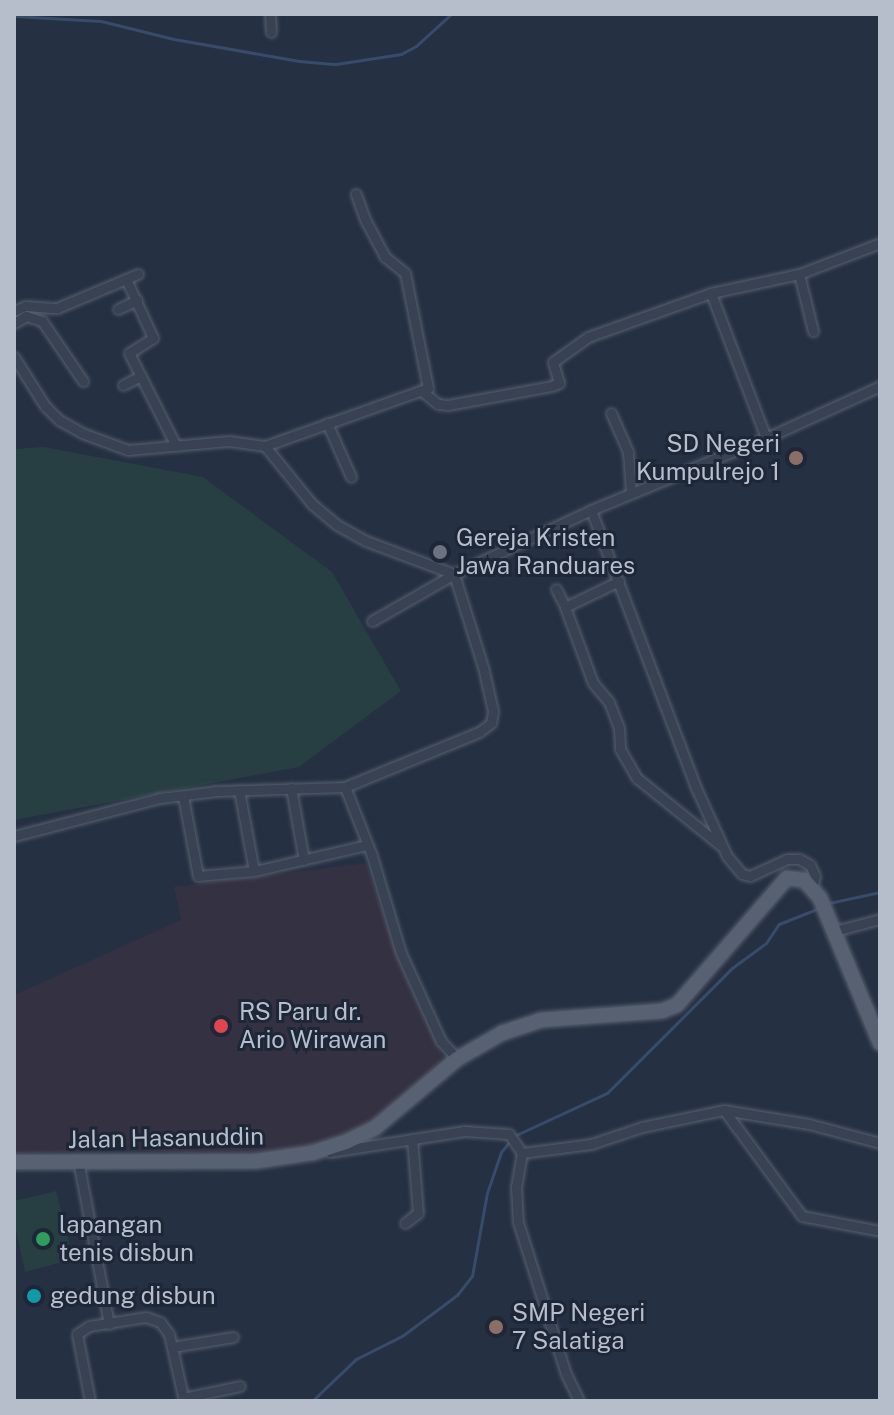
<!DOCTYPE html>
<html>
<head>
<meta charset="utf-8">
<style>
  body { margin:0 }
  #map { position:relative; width:894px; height:1415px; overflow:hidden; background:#253042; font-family:"Public Sans",sans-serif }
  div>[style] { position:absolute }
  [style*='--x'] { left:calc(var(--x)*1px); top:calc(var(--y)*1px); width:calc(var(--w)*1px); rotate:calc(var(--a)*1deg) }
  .medical>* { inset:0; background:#343142 }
  .green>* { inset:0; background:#273f43 }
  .stream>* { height:3px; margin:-1.5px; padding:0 1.5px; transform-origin:1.5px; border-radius:1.5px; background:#384b6a }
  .roads { filter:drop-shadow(0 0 2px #57606f) drop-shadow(0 0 2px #57606f) }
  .minor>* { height:9px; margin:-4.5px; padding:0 4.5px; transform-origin:4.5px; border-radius:4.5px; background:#394252 }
  .primary>* { height:14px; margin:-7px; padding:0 7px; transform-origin:7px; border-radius:7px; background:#576171 }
  .dots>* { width:22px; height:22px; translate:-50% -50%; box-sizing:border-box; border:4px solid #1e2737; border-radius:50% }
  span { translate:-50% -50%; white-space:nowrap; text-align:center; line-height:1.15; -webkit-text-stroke:6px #1e2737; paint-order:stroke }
  .poi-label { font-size:24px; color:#b6becc }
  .right { translate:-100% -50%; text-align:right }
  .left { translate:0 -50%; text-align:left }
  .street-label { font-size:24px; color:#b6becc }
  .frame { position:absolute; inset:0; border:16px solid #b6becc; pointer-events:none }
</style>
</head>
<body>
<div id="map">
  <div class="medical">
    <i style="clip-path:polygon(366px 863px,401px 966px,443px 1057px,420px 1085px,371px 1125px,305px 1150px,254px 1157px,124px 1150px,14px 1154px,14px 995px,181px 920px,174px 887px)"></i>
  </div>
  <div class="green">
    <i style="clip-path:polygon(44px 447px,203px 477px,332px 572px,401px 691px,299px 767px,14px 820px,14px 449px)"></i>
    <i style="clip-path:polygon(56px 1191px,73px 1259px,25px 1272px,14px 1220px,14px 1201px)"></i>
  </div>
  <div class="stream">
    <i style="--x:14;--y:16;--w:87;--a:3.3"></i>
    <i style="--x:101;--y:21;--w:75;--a:13.9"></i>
    <i style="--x:174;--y:39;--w:127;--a:10"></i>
    <i style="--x:299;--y:61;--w:37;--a:5"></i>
    <i style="--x:336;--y:64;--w:66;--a:-8.7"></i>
    <i style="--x:401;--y:54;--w:17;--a:-28"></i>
    <i style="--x:416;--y:46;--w:47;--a:-42.4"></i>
    <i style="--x:829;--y:903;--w:52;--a:-12.2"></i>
    <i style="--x:514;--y:1136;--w:102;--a:-24.8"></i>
    <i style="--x:607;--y:1093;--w:177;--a:-45"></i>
    <i style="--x:732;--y:968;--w:42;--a:-36.3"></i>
    <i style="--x:766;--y:943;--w:23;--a:-56"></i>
    <i style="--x:779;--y:924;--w:43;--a:-21.8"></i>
    <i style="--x:312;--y:1401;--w:61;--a:-43.7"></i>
    <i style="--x:356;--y:1359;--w:51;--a:-26.6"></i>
    <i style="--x:402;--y:1336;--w:69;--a:-36.7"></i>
    <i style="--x:457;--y:1295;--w:24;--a:-52"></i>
    <i style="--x:472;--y:1276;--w:84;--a:-79.8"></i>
    <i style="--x:487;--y:1193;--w:43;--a:-71.1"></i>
    <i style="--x:501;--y:1152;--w:13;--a:-51"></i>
  </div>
  <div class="roads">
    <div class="minor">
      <i style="--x:270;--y:14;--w:18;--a:87"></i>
      <i style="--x:799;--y:274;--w:59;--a:76.2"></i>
      <i style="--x:126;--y:279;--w:65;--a:65.4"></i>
      <i style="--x:153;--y:338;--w:28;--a:148"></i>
      <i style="--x:129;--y:353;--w:104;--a:63.2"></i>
      <i style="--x:118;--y:309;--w:21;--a:-25"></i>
      <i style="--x:14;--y:311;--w:12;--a:-24"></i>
      <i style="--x:25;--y:306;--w:32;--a:4"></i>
      <i style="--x:57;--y:308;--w:88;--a:-22.8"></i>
      <i style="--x:14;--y:323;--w:14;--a:-30"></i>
      <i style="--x:26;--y:316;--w:17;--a:17"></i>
      <i style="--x:42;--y:321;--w:73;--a:55.7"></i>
      <i style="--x:14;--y:357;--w:58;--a:57.7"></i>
      <i style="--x:45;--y:406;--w:20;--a:45"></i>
      <i style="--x:59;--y:420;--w:26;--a:29"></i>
      <i style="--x:82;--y:433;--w:49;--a:20.3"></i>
      <i style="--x:128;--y:450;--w:101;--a:-5.1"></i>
      <i style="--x:229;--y:441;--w:36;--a:8"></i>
      <i style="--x:265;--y:446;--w:75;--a:51"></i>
      <i style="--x:312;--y:504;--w:33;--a:40"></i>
      <i style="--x:337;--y:525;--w:33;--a:29"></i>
      <i style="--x:366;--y:541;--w:94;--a:20.6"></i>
      <i style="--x:454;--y:574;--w:97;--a:72.7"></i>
      <i style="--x:483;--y:667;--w:45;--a:77.2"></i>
      <i style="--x:493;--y:711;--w:12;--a:99"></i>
      <i style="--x:491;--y:723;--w:15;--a:143"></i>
      <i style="--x:479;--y:732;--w:145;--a:157.7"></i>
      <i style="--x:345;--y:787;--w:128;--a:178.2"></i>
      <i style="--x:217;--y:791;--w:57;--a:173"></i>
      <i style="--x:160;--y:798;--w:151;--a:165.4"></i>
      <i style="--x:123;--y:385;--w:20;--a:-27"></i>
      <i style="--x:423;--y:392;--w:19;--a:39"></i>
      <i style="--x:438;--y:404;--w:10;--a:6"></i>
      <i style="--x:448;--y:405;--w:106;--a:-10.4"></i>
      <i style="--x:552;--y:386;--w:8;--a:-23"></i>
      <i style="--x:559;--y:383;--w:22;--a:-106"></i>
      <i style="--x:553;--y:362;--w:43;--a:-35.5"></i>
      <i style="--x:588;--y:337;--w:131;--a:-19.7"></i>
      <i style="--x:611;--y:413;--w:43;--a:66.4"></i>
      <i style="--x:628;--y:452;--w:41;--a:85.8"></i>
      <i style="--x:327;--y:423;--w:59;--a:66"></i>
      <i style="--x:766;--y:438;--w:155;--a:-110.8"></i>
      <i style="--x:711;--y:293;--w:90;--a:-12.2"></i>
      <i style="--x:799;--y:274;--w:87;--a:-20.9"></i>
      <i style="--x:265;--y:446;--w:173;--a:-19.6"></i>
      <i style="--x:428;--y:388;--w:117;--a:-101.3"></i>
      <i style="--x:405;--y:273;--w:26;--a:-141"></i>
      <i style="--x:385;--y:257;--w:40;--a:-118"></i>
      <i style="--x:366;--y:222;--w:30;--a:-110"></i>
      <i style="--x:556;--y:589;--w:20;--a:63"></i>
      <i style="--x:565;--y:607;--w:60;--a:-25.7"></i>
      <i style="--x:565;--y:607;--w:81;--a:69.8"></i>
      <i style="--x:593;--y:683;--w:25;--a:50"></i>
      <i style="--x:609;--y:702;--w:28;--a:69"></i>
      <i style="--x:619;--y:728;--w:21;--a:87"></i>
      <i style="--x:620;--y:749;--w:34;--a:60"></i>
      <i style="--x:637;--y:778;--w:107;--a:38.9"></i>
      <i style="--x:372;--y:621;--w:95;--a:-29.8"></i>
      <i style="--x:454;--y:574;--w:151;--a:-25"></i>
      <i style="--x:345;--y:787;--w:74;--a:68.6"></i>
      <i style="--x:372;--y:856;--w:101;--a:73.4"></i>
      <i style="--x:401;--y:953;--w:97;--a:65.6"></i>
      <i style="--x:441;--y:1041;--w:24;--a:48"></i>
      <i style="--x:291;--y:788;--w:73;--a:79.8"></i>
      <i style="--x:239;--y:790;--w:82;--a:79.5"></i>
      <i style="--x:183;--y:796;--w:81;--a:79.4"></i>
      <i style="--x:198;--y:876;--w:56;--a:-5.1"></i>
      <i style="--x:254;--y:871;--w:116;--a:-13"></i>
      <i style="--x:812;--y:888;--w:12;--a:-76"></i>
      <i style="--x:815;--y:876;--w:12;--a:-114"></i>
      <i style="--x:810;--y:865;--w:13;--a:-151"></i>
      <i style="--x:799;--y:859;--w:12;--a:180"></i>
      <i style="--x:787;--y:859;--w:41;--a:155.3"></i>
      <i style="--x:750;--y:876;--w:8;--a:-166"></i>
      <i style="--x:742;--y:874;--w:23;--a:-130"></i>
      <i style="--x:727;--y:856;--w:75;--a:-114.5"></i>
      <i style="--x:696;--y:788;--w:297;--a:-110.7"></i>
      <i style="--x:591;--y:510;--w:189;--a:-22.4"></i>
      <i style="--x:766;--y:438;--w:125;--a:-24.5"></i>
      <i style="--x:835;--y:931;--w:47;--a:-14.9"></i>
      <i style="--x:724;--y:1110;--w:132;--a:53.7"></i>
      <i style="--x:802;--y:1216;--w:79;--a:10.9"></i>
      <i style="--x:330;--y:1152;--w:136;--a:-8.9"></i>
      <i style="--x:464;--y:1131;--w:45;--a:3.8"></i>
      <i style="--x:509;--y:1134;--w:23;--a:56"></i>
      <i style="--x:522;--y:1153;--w:34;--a:100"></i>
      <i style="--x:516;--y:1186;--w:36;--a:87"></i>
      <i style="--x:518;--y:1222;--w:159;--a:72.5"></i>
      <i style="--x:566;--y:1374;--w:30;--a:64"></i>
      <i style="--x:522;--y:1153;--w:70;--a:-7.4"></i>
      <i style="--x:591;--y:1144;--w:54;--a:-18.4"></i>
      <i style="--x:642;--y:1127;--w:84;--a:-11.7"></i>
      <i style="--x:724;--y:1110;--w:86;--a:9.4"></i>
      <i style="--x:809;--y:1124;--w:73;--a:15"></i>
      <i style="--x:78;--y:1160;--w:167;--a:79.3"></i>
      <i style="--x:405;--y:1223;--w:16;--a:-38"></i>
      <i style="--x:418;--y:1213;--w:74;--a:-94.6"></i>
      <i style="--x:172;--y:1347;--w:62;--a:-9.3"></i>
      <i style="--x:183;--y:1398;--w:58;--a:-11.9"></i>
      <i style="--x:90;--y:1401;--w:68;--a:-101"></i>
      <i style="--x:77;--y:1334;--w:14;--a:-34"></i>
      <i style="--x:89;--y:1326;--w:58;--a:-9"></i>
      <i style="--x:146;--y:1317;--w:15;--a:20"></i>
      <i style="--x:160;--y:1322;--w:15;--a:53"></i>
      <i style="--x:169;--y:1334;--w:69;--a:77.4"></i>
    </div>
    <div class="primary">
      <i style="--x:14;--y:1162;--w:243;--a:-0.2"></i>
      <i style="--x:257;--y:1161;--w:56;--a:-8.3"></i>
      <i style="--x:312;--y:1153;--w:36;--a:-18"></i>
      <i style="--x:346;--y:1142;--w:32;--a:-26"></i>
      <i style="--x:375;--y:1128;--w:107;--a:-40.1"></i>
      <i style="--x:457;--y:1059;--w:52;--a:-30"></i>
      <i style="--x:502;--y:1033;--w:41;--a:-18.4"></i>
      <i style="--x:541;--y:1020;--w:121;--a:-4.3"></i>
      <i style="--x:662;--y:1011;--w:16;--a:-22"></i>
      <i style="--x:677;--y:1005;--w:168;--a:-49.1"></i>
      <i style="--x:787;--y:878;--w:17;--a:7"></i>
      <i style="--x:804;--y:880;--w:24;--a:48"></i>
      <i style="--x:820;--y:898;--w:157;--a:67.5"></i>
    </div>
  </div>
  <div class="dots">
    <i style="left:796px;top:458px;background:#8d6e63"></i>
    <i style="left:440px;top:552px;background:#6b7280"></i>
    <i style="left:221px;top:1026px;background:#e0444e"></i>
    <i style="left:43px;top:1239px;background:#2e9e5b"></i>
    <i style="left:34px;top:1296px;background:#0f9aa8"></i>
    <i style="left:496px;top:1327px;background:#8d6e63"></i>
  </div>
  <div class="poi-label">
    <span class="right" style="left:780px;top:458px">SD Negeri<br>Kumpulrejo 1</span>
    <span class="left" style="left:456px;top:552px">Gereja Kristen<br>Jawa Randuares</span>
    <span class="left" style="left:239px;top:1026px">RS Paru dr.<br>Ario Wirawan</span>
    <span class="left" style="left:59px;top:1239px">lapangan<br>tenis disbun</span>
    <span class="left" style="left:50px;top:1296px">gedung disbun</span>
    <span class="left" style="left:512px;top:1327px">SMP Negeri<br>7 Salatiga</span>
  </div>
  <div class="street-label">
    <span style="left:166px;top:1138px;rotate:-1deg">Jalan Hasanuddin</span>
  </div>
  <div class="frame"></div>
</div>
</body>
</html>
